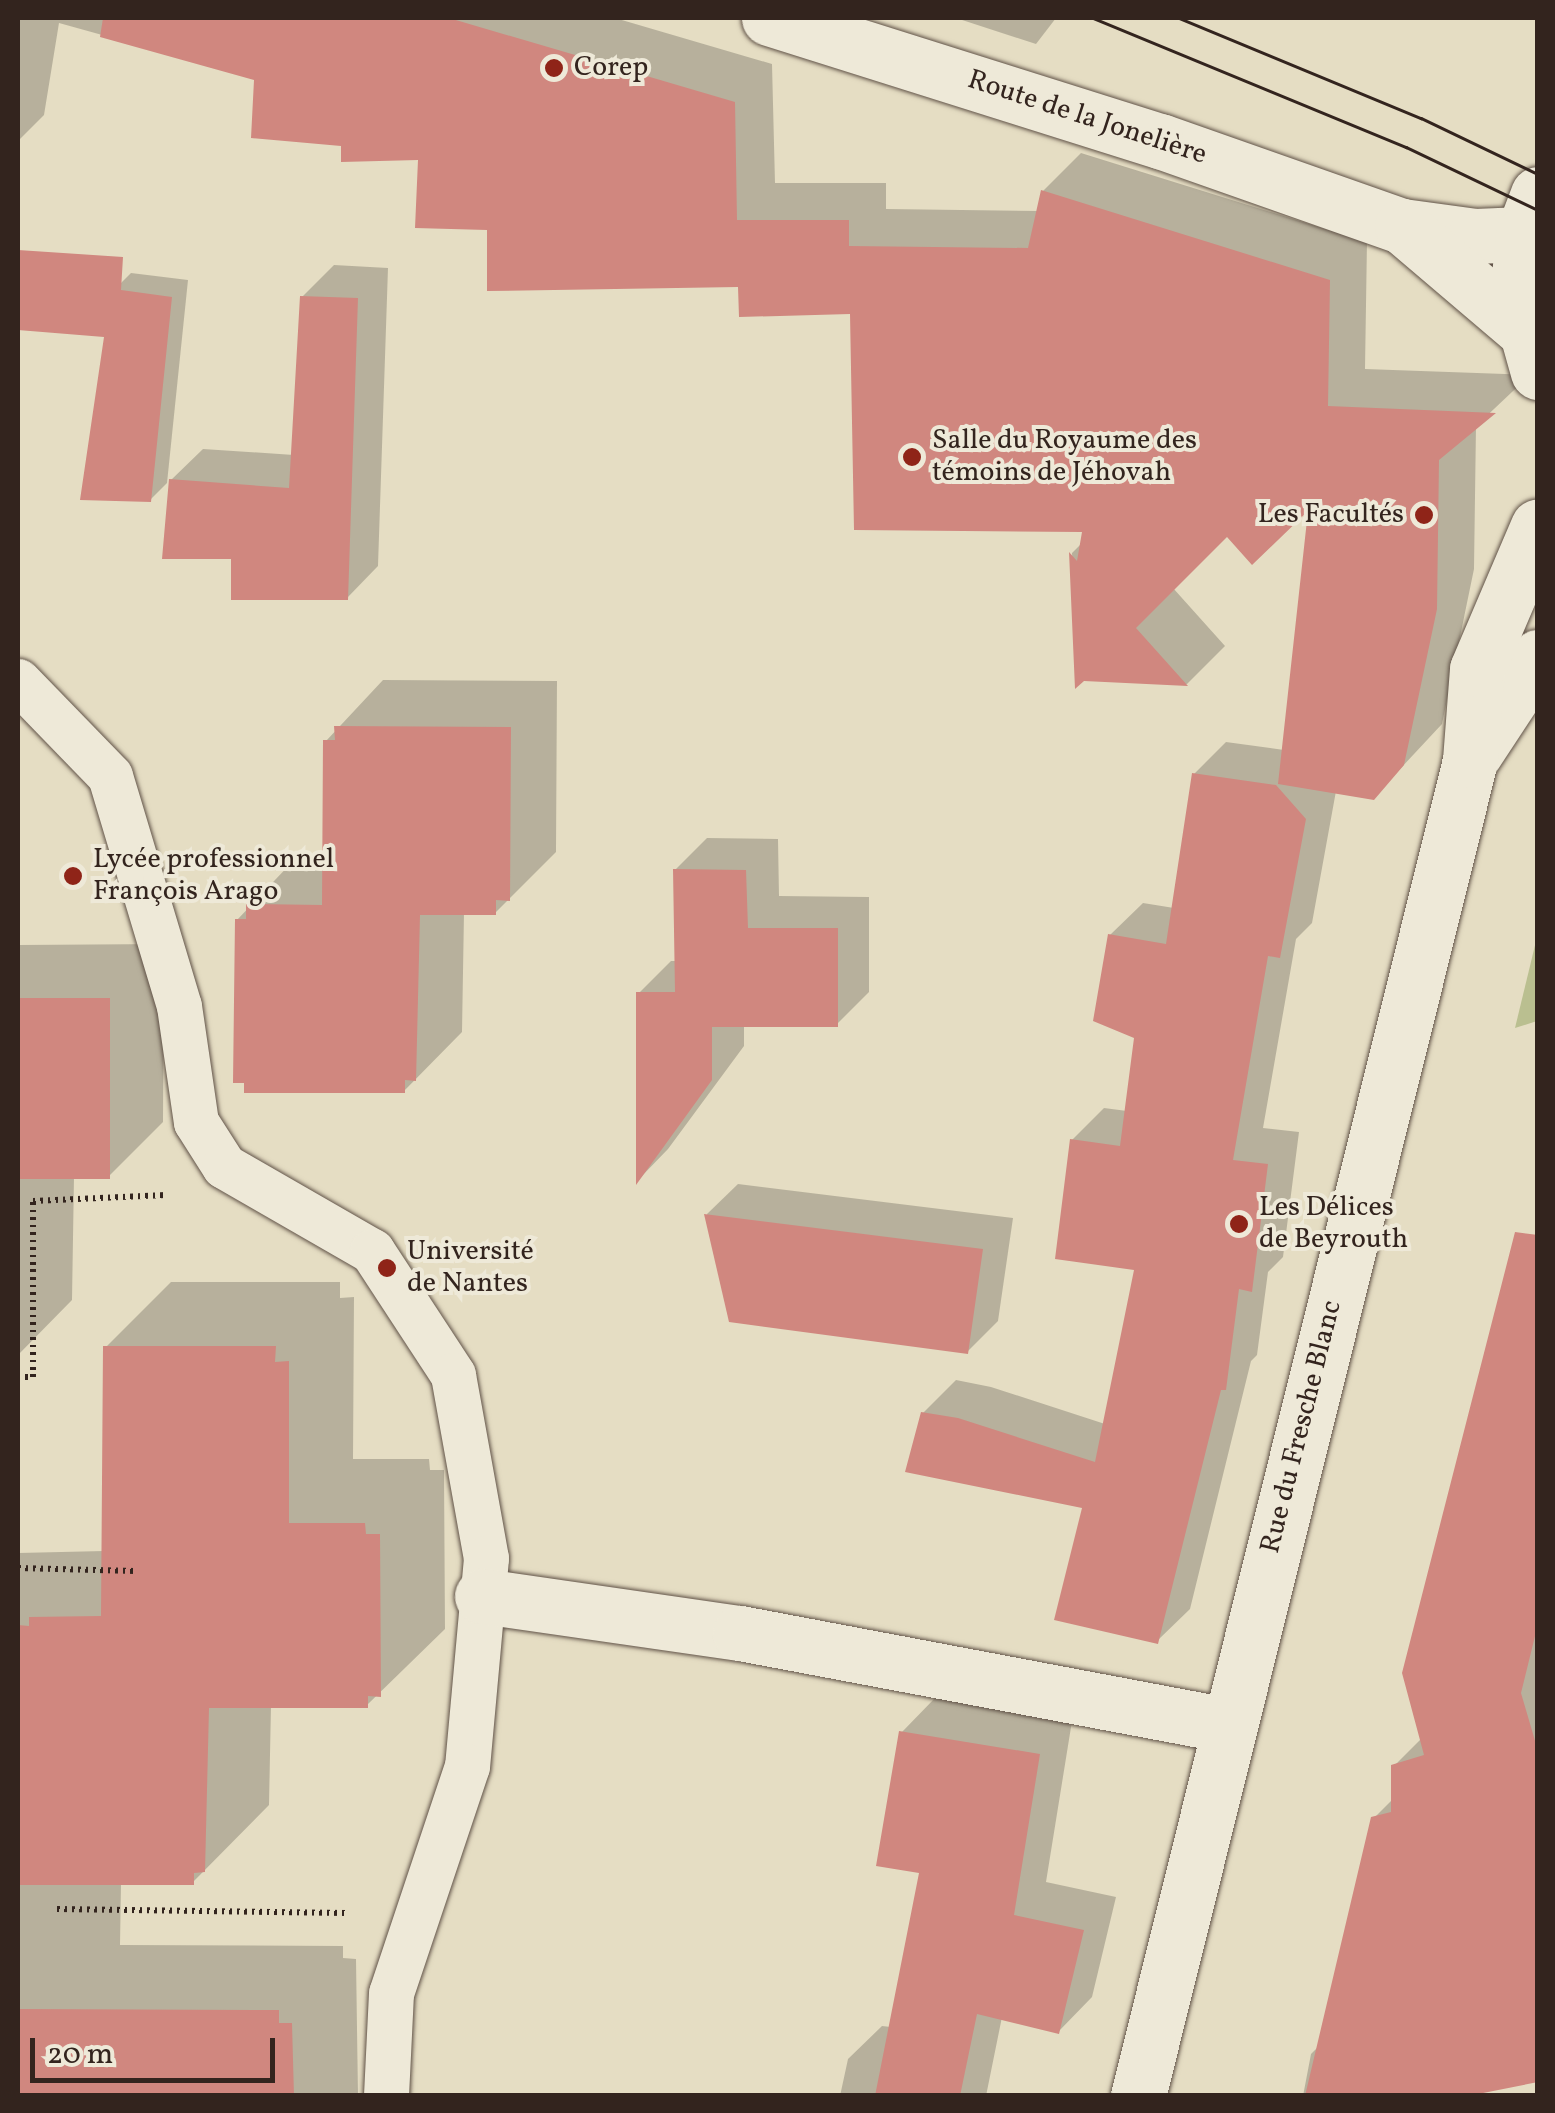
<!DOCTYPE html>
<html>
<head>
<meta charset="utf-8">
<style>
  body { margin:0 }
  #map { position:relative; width:1555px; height:2113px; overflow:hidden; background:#e5ddc3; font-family:Vollkorn,serif }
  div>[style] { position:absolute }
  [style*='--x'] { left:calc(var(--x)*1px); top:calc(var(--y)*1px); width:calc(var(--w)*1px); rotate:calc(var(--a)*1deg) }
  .green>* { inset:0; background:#babf90 }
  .shadow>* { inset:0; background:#0003 }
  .building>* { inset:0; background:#d0877f }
  .path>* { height:6px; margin-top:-3px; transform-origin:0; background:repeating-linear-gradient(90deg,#33241e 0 2.5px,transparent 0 7.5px) }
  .roads { filter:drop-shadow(0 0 2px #605247) drop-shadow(0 0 2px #605247) }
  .service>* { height:45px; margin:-22.5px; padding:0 22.5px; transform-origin:22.5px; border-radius:22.5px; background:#eee9d8 }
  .minor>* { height:55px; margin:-27.5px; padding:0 27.5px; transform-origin:27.5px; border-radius:27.5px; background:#eee9d8 }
  .tram>* { height:2.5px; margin:-1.25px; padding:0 1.25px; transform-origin:1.25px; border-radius:1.25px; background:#33241e }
  .dots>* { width:28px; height:28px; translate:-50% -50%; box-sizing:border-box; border:5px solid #eee9d8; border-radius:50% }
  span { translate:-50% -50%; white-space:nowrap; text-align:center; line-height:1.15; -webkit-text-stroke:8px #eee9d8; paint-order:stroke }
  .poi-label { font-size:28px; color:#33241e }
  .left { translate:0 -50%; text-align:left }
  .right { translate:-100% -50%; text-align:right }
  .street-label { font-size:28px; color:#33241e }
  .frame { position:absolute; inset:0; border:20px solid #33241e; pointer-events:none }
  .scale { position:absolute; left:30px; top:2038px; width:245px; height:45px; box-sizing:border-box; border:5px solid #33241e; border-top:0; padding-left:12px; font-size:30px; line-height:35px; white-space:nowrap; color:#33241e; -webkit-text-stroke:8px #eee9d8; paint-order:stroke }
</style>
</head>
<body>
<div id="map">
  <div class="green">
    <i style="clip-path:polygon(1537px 937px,1537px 1021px,1515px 1028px)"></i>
  </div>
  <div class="shadow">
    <i style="clip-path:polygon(18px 18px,615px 18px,772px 64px,775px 183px,886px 183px,886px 209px,1039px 211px,1043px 191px,1081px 153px,1367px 242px,1365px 369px,1530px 375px,1476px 426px,1474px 569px,1442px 724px,1373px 798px,1336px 791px,1312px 923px,1296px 939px,1263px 1128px,1299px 1132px,1283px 1257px,1268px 1272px,1257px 1355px,1251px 1361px,1190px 1609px,1157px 1641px,1085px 1506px,923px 1413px,956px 1380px,991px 1387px,1105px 1424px,1137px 1268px,1072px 1140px,1104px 1108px,1127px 1111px,1137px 1036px,1110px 935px,1143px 903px,1174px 908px,1194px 774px,1226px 742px,1284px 750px,1311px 504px,1227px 533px,1173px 588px,1225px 646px,1187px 684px,1083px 678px,1078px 683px,1072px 553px,1082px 543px,1084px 530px,852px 312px,490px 228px,421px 158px,257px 78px,59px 23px,44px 115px,18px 141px)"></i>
    <i style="clip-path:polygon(956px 18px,1056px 18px,1036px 44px)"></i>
    <i style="clip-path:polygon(334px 265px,388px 268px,378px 566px,347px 598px,234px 556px,171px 480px,203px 449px,294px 455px,302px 297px)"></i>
    <i style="clip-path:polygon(131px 273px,188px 280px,167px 483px,150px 500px,114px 290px)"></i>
    <i style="clip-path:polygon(383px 680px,557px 681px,556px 852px,495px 913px,464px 913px,462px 1032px,404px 1091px,237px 920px,295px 859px,325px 859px,326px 741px)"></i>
    <i style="clip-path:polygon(707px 838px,778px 839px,779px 896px,869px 897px,869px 992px,837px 1024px,744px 1024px,744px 1046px,668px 1149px,639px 1179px,639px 993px,671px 961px,677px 961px,675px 870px)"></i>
    <i style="clip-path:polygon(164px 944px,163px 1122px,108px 1177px,74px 1177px,72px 1300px,18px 1355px,18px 945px)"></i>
    <i style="clip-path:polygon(738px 1184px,1013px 1218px,998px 1321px,967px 1352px,731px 1320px,707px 1214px)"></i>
    <i style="clip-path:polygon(171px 1282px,340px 1282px,340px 1298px,354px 1297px,353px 1459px,429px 1459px,430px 1470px,444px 1470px,445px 1629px,367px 1705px,271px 1705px,269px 1805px,193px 1882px,121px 1883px,120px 1945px,343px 1946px,343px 1958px,356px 1959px,358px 2096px,18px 2096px,18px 1553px,104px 1551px,106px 1347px)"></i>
    <i style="clip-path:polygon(1538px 1308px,1538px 2079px,1464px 2096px,1303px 2096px,1311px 2054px,1319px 2046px,1373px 1819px,1393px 1799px,1394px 1766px,1422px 1738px)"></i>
    <i style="clip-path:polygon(935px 1698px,1072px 1721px,1046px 1882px,1116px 1897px,1092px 1997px,1059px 2031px,1002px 2017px,986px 2096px,840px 2096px,848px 2059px,882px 2026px,891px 2027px,922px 1871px,902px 1732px)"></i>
  </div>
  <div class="building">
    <i style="clip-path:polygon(103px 18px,449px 18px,735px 102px,737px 220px,849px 220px,849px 246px,1028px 248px,1041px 190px,1330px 280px,1328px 406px,1496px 413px,1439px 460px,1437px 609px,1404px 765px,1374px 800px,1278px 784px,1308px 511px,1252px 565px,1227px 537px,1136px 628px,1188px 686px,1084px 681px,1075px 689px,1069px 552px,1077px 561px,1082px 532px,854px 530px,850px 314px,739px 317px,738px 287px,487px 291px,487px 230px,415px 228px,418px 160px,341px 162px,341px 146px,251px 138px,254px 80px,100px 37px)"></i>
    <i style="clip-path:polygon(18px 250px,123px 257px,121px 290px,172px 297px,151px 502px,80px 500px,104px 337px,18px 330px)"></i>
    <i style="clip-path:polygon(300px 296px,358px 298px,348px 600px,231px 600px,231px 559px,162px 559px,169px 479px,289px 488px)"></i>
    <i style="clip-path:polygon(334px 726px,511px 727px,510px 901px,496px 900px,496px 915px,420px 915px,416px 1081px,405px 1080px,405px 1093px,244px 1093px,244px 1083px,233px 1083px,235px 919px,246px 919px,246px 904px,322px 905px,323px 740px,335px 740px)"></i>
    <i style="clip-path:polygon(1192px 773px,1276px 785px,1306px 819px,1280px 958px,1268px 956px,1233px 1160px,1268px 1164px,1252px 1292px,1239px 1289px,1226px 1390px,1221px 1390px,1158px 1644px,1054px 1620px,1082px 1508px,905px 1472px,921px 1412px,958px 1418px,1095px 1462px,1134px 1270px,1055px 1259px,1070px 1139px,1120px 1146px,1134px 1038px,1093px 1021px,1108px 934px,1166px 944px)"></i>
    <i style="clip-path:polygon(673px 869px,746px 870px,748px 928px,838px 928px,838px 1027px,712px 1027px,712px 1080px,636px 1185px,636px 992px,675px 992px)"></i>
    <i style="clip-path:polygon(18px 998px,110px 998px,110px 1179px,18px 1179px)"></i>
    <i style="clip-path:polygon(704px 1214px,983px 1249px,968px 1354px,729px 1322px)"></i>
    <i style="clip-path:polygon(1515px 1232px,1538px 1235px,1538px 1624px,1521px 1693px,1538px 1751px,1538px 2082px,1468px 2096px,1305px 2096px,1371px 1817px,1391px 1812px,1391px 1765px,1424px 1755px,1402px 1673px)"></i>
    <i style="clip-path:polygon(103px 1346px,276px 1346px,275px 1362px,289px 1361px,289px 1523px,365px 1523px,366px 1534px,380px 1534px,381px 1697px,368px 1696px,368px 1708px,209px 1708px,205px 1872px,194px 1873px,194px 1885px,18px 1885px,18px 1625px,29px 1626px,29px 1617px,101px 1616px)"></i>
    <i style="clip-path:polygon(899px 1731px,1040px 1754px,1014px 1915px,1084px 1930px,1059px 2034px,977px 2014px,960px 2096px,875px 2096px,919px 1873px,876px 1866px)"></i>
    <i style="clip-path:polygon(18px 2009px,279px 2010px,279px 2023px,292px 2023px,294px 2096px,18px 2096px)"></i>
  </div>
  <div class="path">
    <i style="--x:204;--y:867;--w:120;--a:-1.4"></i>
    <i style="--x:18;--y:1377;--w:15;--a:0"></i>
    <i style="--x:33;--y:1377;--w:176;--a:-90"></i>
    <i style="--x:33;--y:1201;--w:133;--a:-2.6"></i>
    <i style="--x:18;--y:1568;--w:117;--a:1.5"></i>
    <i style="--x:57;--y:1909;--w:289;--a:0.8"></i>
  </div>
  <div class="roads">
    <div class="service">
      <i style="--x:18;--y:681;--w:132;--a:45.9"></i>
      <i style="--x:110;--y:776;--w:240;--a:73.3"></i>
      <i style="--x:179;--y:1006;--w:117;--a:81.7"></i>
      <i style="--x:196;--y:1122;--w:52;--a:57.5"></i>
      <i style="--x:224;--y:1166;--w:171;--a:29.9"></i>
      <i style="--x:372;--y:1251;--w:148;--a:56.8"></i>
      <i style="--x:453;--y:1375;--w:186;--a:79.8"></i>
      <i style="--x:486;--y:1558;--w:209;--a:95.2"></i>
      <i style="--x:467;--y:1766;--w:239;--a:108.5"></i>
      <i style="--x:391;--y:1993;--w:103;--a:92.8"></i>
    </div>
    <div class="minor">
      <i style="--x:769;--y:18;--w:410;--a:17.5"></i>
      <i style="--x:1160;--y:141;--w:256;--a:19.4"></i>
      <i style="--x:1402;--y:226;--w:74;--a:7.8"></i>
      <i style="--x:1475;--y:236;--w:48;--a:-2.4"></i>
      <i style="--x:1538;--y:194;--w:43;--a:110.6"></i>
      <i style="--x:1523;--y:234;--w:63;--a:95.4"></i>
      <i style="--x:1517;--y:297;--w:78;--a:74.4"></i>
      <i style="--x:1402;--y:226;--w:157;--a:40.4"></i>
      <i style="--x:1475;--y:753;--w:115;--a:-56.7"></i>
      <i style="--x:482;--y:1596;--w:261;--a:8.2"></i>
      <i style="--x:740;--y:1633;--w:496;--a:10.7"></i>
      <i style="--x:1138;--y:2096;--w:1377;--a:-76.04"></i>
      <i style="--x:1470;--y:760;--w:91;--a:-85.6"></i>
      <i style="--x:1477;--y:669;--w:155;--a:-66.9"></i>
    </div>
  </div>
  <div class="tram">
    <i style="--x:1093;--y:18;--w:339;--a:22.4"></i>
    <i style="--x:1406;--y:147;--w:146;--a:25.5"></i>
    <i style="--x:1179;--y:18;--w:262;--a:22.5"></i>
    <i style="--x:1421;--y:118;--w:130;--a:25.6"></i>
  </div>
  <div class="dots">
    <i style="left:554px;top:68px;background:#8f2418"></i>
    <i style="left:912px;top:457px;background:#8f2418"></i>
    <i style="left:1424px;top:515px;background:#8f2418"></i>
    <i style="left:73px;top:876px;background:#8f2418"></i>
    <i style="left:1239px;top:1224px;background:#8f2418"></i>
    <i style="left:387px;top:1268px;background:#8f2418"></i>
  </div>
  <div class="poi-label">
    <span class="left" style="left:574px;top:68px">Corep</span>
    <span class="left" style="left:932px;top:457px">Salle du Royaume des<br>témoins de Jéhovah</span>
    <span class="right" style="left:1404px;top:515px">Les Facultés</span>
    <span class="left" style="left:93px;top:876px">Lycée professionnel<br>François Arago</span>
    <span class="left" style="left:1259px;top:1224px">Les Délices<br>de Beyrouth</span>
    <span class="left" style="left:407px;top:1268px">Université<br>de Nantes</span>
  </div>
  <div class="street-label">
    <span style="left:1087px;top:118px;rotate:18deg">Route de la Jonelière</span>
    <span style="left:1302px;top:1427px;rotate:-76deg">Rue du Fresche Blanc</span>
  </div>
  <div class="frame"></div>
  <div class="scale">20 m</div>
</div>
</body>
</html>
